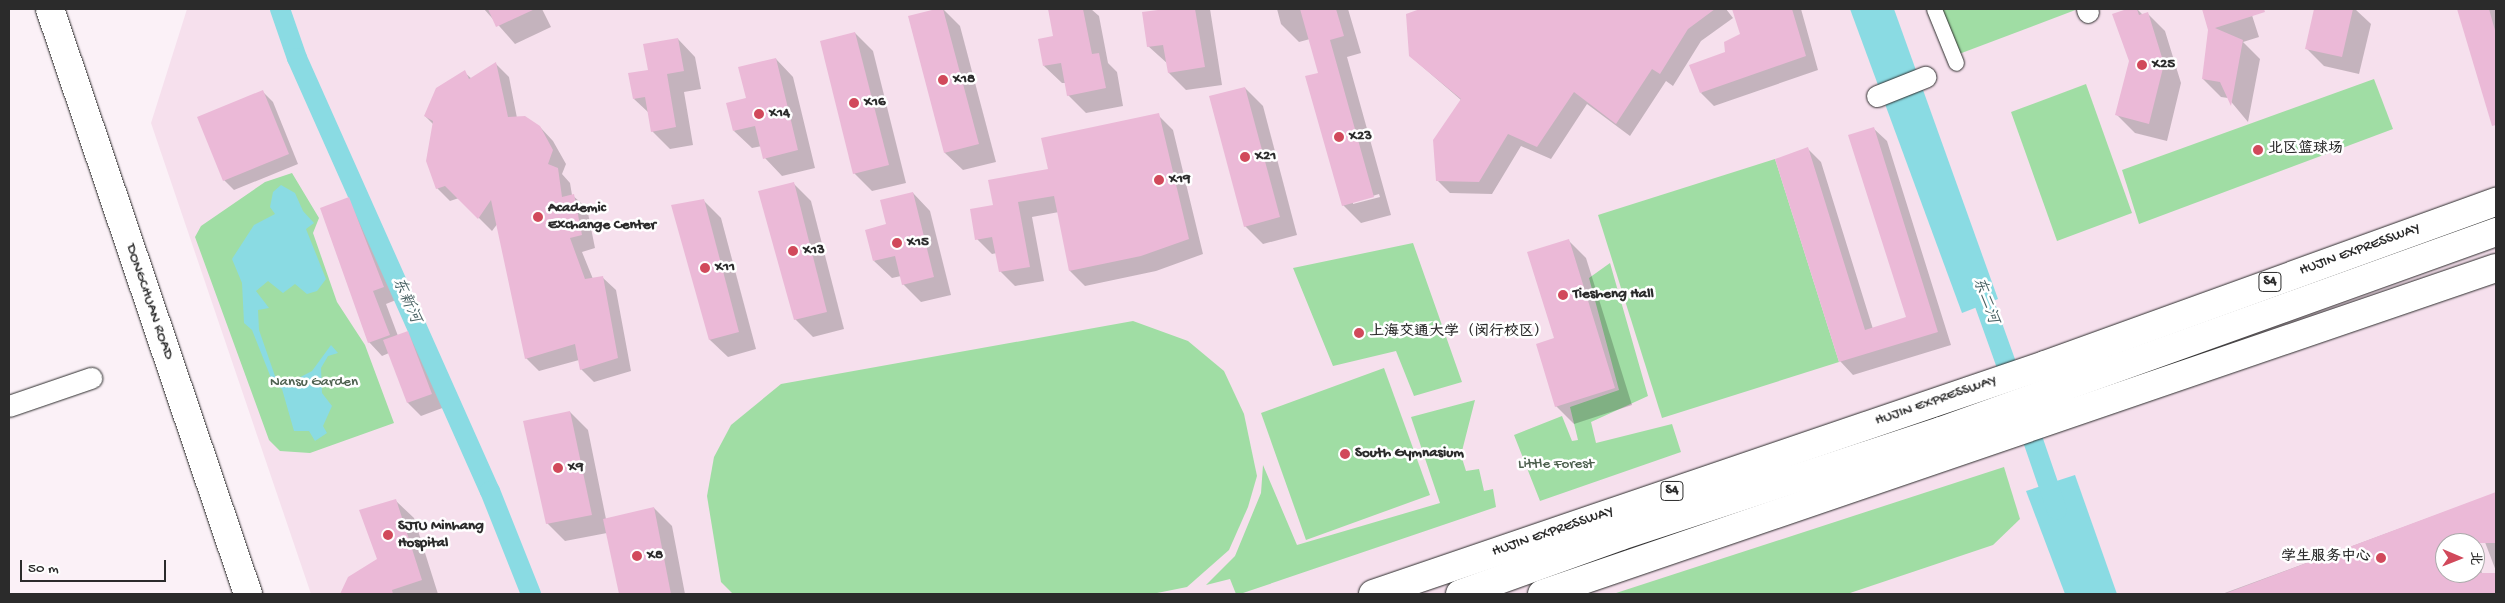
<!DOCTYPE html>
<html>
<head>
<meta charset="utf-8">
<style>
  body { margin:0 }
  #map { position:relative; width:2505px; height:603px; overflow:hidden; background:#fbf1f7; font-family:"Gochi Hand","LXGW WenKai TC",sans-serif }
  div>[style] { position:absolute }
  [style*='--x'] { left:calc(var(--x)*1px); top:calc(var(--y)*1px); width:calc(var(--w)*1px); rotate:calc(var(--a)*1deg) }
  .built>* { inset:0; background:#f6e0ed }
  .green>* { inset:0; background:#a0dda4 }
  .water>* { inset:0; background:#8adbe3 }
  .shadow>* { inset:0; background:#0003 }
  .canal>* { height:20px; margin:-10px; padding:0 10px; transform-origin:10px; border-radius:10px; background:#8adbe3 }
  .building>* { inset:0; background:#ebb9d7 }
  .roads { filter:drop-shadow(0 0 1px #2b2b2b) drop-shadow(0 0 1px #2b2b2b) }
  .pedestrian>* { height:15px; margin:-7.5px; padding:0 7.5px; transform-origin:7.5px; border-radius:7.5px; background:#fff }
  .minor>* { height:21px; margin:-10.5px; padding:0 10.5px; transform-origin:10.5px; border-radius:10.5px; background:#fff }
  .secondary>* { height:28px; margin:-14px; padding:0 14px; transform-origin:14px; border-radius:14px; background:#fff }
  .motorway>* { height:28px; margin:-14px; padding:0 14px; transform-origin:14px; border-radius:14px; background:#fff }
  .dots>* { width:14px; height:14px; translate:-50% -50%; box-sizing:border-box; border:2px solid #fff; border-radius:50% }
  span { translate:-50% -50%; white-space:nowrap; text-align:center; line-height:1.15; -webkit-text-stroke:5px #fff; paint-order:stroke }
  .shield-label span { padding:1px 4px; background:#fff; border:1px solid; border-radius:4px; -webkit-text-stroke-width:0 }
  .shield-label { font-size:14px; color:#2b2b2b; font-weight:700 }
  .poi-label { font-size:15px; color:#2b2b2b; font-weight:700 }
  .left { translate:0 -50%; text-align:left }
  .right { translate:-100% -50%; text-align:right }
  .street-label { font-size:15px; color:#2b2b2b }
  .park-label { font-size:15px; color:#4e604f }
  .water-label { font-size:16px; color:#486062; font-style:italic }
  .frame { position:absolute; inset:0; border:10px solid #2b2b2b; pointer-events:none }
  .north { position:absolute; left:2435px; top:533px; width:50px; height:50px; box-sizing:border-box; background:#fff; border:1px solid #aaa; border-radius:50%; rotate:91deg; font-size:14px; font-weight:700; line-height:20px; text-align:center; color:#2b2b2b }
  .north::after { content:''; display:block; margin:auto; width:18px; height:22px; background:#d1495b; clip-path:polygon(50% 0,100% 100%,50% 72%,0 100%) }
  .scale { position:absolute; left:20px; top:560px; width:146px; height:22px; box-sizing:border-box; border:2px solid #2b2b2b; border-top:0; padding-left:6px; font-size:15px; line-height:18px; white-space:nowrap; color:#2b2b2b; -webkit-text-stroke:4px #fff; paint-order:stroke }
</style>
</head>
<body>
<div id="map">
  <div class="built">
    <i style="clip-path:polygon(evenodd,187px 9px,2496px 9px,2496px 594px,311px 594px,151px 123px,187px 9px,2445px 543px,2475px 543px,2475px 573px,2445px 573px,2445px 543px)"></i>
  </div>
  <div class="green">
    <i style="clip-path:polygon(1942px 9px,2078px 9px,1959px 54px)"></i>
    <i style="clip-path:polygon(2374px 79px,2393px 129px,2139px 224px,2122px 170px)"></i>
    <i style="clip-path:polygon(2086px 84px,2132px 213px,2057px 241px,2011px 112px)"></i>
    <i style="clip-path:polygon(1775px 159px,1839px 362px,1662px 418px,1598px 215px)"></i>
    <i style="clip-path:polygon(292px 173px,319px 218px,313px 233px,337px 302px,365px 345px,394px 423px,310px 453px,280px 451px,269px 440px,195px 237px,201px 226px,265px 182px)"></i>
    <i style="clip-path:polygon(1413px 243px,1462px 382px,1414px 396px,1396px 351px,1333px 366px,1293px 268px)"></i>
    <i style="clip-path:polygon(1610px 263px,1648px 396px,1591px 422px,1596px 443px,1672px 424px,1681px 452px,1540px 501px,1514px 435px,1562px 416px,1572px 441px,1578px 440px,1570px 407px,1619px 390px,1589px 278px)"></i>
    <i style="clip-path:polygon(1133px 321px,1188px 341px,1224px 371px,1244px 414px,1257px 476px,1248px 507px,1229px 550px,1187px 587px,1152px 594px,733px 594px,721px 582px,707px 496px,714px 457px,731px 425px,781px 384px)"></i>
    <i style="clip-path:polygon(1384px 368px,1430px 495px,1306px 540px,1261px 413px)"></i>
    <i style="clip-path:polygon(1475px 400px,1461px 455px,1466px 471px,1479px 469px,1484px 491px,1493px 489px,1496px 507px,1240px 594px,1236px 594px,1230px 579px,1206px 585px,1235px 556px,1261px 493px,1263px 465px,1297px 545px,1440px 503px,1411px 417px)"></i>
    <i style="clip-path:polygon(2004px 467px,2020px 519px,1993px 545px,1847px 594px,1613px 594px)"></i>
  </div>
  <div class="water">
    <i style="clip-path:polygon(1850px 9px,1894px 9px,1998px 299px,1962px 313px)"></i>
    <i style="clip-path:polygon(281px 185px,295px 193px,303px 211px,314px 223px,306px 229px,326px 279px,317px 291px,307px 294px,295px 284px,283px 293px,268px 281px,256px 291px,269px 308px,258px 310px,259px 330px,275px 376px,289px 383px,312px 371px,331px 345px,338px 353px,328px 356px,321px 368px,322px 393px,332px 406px,323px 426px,327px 433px,315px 441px,309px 431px,294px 431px,282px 389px,273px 383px,252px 330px,244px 323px,242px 283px,232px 259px,254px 225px,275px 214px,270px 207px,273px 192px)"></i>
    <i style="clip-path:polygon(2075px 475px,2117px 594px,2065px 594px,2026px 491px)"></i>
  </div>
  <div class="shadow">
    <i style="clip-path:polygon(484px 9px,542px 9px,551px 27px,515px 44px)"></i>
    <i style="clip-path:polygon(943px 9px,960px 26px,996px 162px,963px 170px,945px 153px,909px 17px)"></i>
    <i style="clip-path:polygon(1049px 9px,1091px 9px,1099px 16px,1108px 63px,1117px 72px,1123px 106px,1086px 113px,1068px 95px,1066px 83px,1062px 83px,1044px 66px,1055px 37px)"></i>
    <i style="clip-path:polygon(1167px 9px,1210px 9px,1222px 85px,1186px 90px,1169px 73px,1168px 64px,1148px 46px)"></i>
    <i style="clip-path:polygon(evenodd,1277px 9px,1348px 9px,1361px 53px,1347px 57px,1391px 215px,1361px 223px,1343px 205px,1319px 73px,1310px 39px,1299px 42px,1281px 24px,1277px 9px,1379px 194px,1380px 197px,1353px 204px,1353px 202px,1379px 194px)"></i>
    <i style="clip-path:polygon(1423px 9px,1726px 9px,1733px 18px,1701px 41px,1673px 86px,1666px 81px,1630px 136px,1587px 104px,1551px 159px,1521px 146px,1492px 194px,1450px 193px,1437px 180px,1461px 100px,1410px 56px,1407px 15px)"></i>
    <i style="clip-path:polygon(1733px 9px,1801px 9px,1818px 70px,1714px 106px,1701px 93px,1741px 34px)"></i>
    <i style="clip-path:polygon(2131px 9px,2137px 9px,2143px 15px,2147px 13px,2165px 31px,2181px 83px,2167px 141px,2135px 133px,2117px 115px,2130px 61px,2114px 15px)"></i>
    <i style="clip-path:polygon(2203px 9px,2250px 9px,2259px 37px,2243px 42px,2260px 59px,2248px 122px,2228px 98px,2221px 97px,2203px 79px,2210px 30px)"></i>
    <i style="clip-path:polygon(2316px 9px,2355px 9px,2371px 24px,2359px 74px,2324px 66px,2306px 48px)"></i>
    <i style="clip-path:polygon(2459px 9px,2496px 9px,2496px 113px,2487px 104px)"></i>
    <i style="clip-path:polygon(855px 33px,873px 51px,906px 183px,872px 191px,854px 173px)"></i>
    <i style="clip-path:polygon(678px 39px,695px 57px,701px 89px,684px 92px,693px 145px,670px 149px,652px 131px,649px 113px,634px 99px,649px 71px)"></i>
    <i style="clip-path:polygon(776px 59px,793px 77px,815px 168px,782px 176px,765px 158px,762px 146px,752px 148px,734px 131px,747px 98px)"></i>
    <i style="clip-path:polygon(496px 64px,509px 77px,517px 118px,540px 127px,553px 141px,566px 164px,562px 174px,570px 183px,572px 195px,587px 208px,595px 248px,582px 252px,593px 279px,602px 277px,616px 290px,631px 371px,594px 382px,581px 369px,579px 360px,539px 371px,526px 358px,498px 223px,492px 231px,459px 198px,450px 201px,437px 188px,434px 125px,425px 116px,464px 72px,472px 79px)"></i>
    <i style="clip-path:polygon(1245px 88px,1263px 106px,1297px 235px,1263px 244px,1245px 226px)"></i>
    <i style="clip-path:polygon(262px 91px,273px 102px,298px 164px,234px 190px,224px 180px)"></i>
    <i style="clip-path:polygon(1158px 115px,1173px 130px,1203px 254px,1156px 271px,1085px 286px,1070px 271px,1059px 212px,1032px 217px,1044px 281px,1015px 286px,1000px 271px,997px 253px,992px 254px,977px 239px,994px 206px,1049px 170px)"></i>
    <i style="clip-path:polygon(1873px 128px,1887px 141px,1951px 345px,1853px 375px,1840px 361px,1808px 149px,1821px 162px,1873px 329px,1907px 318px)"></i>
    <i style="clip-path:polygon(793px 183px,811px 201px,844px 329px,813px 337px,795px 319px)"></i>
    <i style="clip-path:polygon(913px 193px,930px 211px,951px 295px,921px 302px,903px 284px,901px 276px,892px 278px,874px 261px)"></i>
    <i style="clip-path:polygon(349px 198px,362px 212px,396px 300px,386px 304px,398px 336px,408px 332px,421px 345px,445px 407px,421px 416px,408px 403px,389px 353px,382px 356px,369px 342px)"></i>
    <i style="clip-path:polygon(703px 200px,721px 218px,756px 349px,728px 357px,710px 340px)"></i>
    <i style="clip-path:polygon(1568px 240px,1586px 258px,1632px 405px,1574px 424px,1556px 406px,1555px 339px)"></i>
    <i style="clip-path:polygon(570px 412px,588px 430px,606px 519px,654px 508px,672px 526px,685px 594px,621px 594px,607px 533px,565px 541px,547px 523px)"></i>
    <i style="clip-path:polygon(evenodd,2496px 493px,2496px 571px,2483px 537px,2474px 540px,2487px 594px,2222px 594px,2496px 493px,2445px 543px,2475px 543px,2475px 573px,2445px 573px,2445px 543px)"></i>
    <i style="clip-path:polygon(396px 501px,414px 518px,438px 594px,343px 594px,343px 589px,378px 559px)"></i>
  </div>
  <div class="canal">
    <i style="--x:280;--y:9;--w:52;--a:70.9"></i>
    <i style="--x:297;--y:58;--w:474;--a:66"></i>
    <i style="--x:490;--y:491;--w:111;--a:68.3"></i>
    <i style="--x:1976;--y:280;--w:116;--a:70.3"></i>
    <i style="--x:2025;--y:417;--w:98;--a:71"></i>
  </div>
  <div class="building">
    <i style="clip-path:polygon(488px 9px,535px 9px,496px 27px)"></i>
    <i style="clip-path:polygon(936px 9px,943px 9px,979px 144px,944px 153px,908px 16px)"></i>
    <i style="clip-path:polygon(1048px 9px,1083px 9px,1092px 54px,1099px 53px,1106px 88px,1067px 96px,1061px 63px,1043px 66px,1038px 39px,1053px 36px)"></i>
    <i style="clip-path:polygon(1166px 9px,1195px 9px,1205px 67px,1168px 73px,1163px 45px,1147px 47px,1142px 12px)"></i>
    <i style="clip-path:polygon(1300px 9px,1336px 9px,1344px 36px,1330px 40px,1374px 197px,1342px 206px,1305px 76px,1318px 73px)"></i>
    <i style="clip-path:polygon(1420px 9px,1715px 9px,1688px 29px,1660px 74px,1652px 69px,1616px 124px,1574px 92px,1537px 147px,1508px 134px,1479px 182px,1436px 181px,1433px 140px,1461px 99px,1409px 56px,1406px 14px)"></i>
    <i style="clip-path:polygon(1732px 9px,1792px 9px,1806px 56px,1700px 93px,1689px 65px,1725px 52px,1724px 42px,1740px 34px)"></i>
    <i style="clip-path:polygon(2127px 9px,2137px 9px,2139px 15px,2148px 12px,2164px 64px,2149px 124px,2115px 115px,2129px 61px,2112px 14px)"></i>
    <i style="clip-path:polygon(2202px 9px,2264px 9px,2265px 12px,2215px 28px,2243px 40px,2231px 106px,2220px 82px,2202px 79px,2208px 30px)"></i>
    <i style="clip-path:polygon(2314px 9px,2353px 9px,2342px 57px,2305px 49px)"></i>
    <i style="clip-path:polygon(2457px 9px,2489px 9px,2496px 34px,2496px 125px,2492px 126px)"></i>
    <i style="clip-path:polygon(855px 32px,889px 165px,853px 174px,820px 41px)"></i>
    <i style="clip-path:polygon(678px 38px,684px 71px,667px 74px,676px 127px,651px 132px,645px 97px,633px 99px,628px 73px,648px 70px,643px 44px)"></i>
    <i style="clip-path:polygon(776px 58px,798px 150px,763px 159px,755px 126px,733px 131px,726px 103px,746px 98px,738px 67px)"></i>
    <i style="clip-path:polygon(496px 62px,508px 117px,525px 116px,540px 126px,553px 150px,548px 164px,558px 168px,562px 197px,574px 194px,582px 235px,570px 238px,585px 279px,603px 276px,618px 358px,580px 370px,575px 344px,525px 359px,491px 200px,478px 219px,445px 186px,436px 189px,426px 161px,433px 121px,424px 116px,436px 88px,465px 70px,469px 79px)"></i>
    <i style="clip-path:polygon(1245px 87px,1280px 217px,1244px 227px,1209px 96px)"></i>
    <i style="clip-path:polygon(263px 90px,289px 154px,223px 181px,197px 117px)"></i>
    <i style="clip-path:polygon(1159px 113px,1189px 239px,1141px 256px,1069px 271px,1054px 196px,1018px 202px,1030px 267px,999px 272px,992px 237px,975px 240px,970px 209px,993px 205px,988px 180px,1048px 169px,1041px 138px)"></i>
    <i style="clip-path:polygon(1874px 127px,1938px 332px,1839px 362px,1775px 159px,1808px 147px,1865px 330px,1906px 317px,1848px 135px)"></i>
    <i style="clip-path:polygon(794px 182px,827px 312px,794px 320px,758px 191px)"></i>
    <i style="clip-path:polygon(913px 192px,934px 277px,902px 285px,895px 256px,873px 261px,865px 230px,886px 224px,880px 200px)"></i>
    <i style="clip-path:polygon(349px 197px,384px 287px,373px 291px,390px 335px,368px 343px,320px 208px)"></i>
    <i style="clip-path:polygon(704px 199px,739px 332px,709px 340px,671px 205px)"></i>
    <i style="clip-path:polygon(1569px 239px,1615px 388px,1555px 407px,1536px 344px,1554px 338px,1527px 252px)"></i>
    <i style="clip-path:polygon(408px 331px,432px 394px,407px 403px,383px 340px)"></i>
    <i style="clip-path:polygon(570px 411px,592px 515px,546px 524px,523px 421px)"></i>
    <i style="clip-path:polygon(2496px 492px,2496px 543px,2445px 543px,2445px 573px,2496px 573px,2496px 594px,2224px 594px)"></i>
    <i style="clip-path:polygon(396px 499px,422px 580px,392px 590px,393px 594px,340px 594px,348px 577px,377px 559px,359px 510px)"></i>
    <i style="clip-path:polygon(654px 507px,671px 594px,619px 594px,603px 519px)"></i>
  </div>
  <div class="roads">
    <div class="pedestrian">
      <i style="--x:1934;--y:9;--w:58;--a:67.8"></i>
    </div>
    <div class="minor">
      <i style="--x:2087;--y:9;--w:3;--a:72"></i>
      <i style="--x:1877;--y:96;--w:52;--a:-21.6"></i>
      <i style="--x:9;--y:406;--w:87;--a:-18.9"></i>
    </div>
    <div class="secondary">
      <i style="--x:50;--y:9;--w:618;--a:71.3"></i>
    </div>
    <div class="motorway">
      <i style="--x:1373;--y:594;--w:710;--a:-18.82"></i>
      <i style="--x:2045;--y:365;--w:480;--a:-19.9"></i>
      <i style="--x:1460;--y:594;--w:171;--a:-19.8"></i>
      <i style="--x:1621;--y:536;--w:337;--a:-18.2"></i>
      <i style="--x:1941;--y:431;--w:590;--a:-19.73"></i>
      <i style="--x:1542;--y:594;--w:1008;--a:-18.87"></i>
    </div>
  </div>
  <div class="dots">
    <i style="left:2142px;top:65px;background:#d1495b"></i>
    <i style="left:943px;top:80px;background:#d1495b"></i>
    <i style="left:854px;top:103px;background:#d1495b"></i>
    <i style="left:759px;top:114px;background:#d1495b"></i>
    <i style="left:1339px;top:137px;background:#d1495b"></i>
    <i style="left:2258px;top:150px;background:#d1495b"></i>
    <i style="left:1245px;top:157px;background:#d1495b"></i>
    <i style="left:1159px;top:180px;background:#d1495b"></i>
    <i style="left:538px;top:217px;background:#d1495b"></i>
    <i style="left:897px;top:243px;background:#d1495b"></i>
    <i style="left:793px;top:251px;background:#d1495b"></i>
    <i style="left:705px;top:268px;background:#d1495b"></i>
    <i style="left:1563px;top:295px;background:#d1495b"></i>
    <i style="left:1359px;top:333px;background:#d1495b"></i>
    <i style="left:1345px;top:454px;background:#d1495b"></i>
    <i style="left:558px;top:468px;background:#d1495b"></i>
    <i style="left:388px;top:535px;background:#d1495b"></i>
    <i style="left:637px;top:556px;background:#d1495b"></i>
    <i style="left:2381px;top:558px;background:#d1495b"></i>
  </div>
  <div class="shield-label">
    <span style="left:2270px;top:282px">S4</span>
    <span style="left:1672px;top:491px">S4</span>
  </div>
  <div class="poi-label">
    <span class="left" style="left:2152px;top:65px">X25</span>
    <span class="left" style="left:953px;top:80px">X18</span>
    <span class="left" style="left:864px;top:103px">X16</span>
    <span class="left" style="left:769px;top:114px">X14</span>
    <span class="left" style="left:1349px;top:137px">X23</span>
    <span class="left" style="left:2268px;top:150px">北区篮球场</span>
    <span class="left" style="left:1255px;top:157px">X21</span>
    <span class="left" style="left:1169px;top:180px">X19</span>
    <span class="left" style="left:548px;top:217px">Academic<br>Exchange Center</span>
    <span class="left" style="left:907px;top:243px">X15</span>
    <span class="left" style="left:803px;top:251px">X13</span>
    <span class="left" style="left:715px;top:268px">X11</span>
    <span class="left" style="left:1573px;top:295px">Tiesheng Hall</span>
    <span class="left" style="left:1369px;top:333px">上海交通大学（闵行校区）</span>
    <span class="left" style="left:1355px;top:454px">South Gymnasium</span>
    <span class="left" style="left:568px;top:468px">X9</span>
    <span class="left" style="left:398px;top:535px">SJTU Minhang<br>Hospital</span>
    <span class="left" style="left:647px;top:556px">X8</span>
    <span class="right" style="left:2371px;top:558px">学生服务中心</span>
  </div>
  <div class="street-label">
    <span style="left:2360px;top:250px;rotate:-20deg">HUJIN EXPRESSWAY</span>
    <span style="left:149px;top:302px;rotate:71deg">DONGCHUAN ROAD</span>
    <span style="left:1936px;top:401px;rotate:-19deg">HUJIN EXPRESSWAY</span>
    <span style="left:1553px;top:532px;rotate:-19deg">HUJIN EXPRESSWAY</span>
  </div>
  <div class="park-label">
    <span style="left:314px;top:383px">Nansu Garden</span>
    <span style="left:1556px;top:465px">Little Forest</span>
  </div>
  <div class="water-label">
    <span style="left:405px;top:301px;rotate:66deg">东新河</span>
    <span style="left:1984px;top:301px;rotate:70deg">东二河</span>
  </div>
  <div class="frame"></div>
  <div class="north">北</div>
  <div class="scale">50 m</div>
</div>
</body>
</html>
